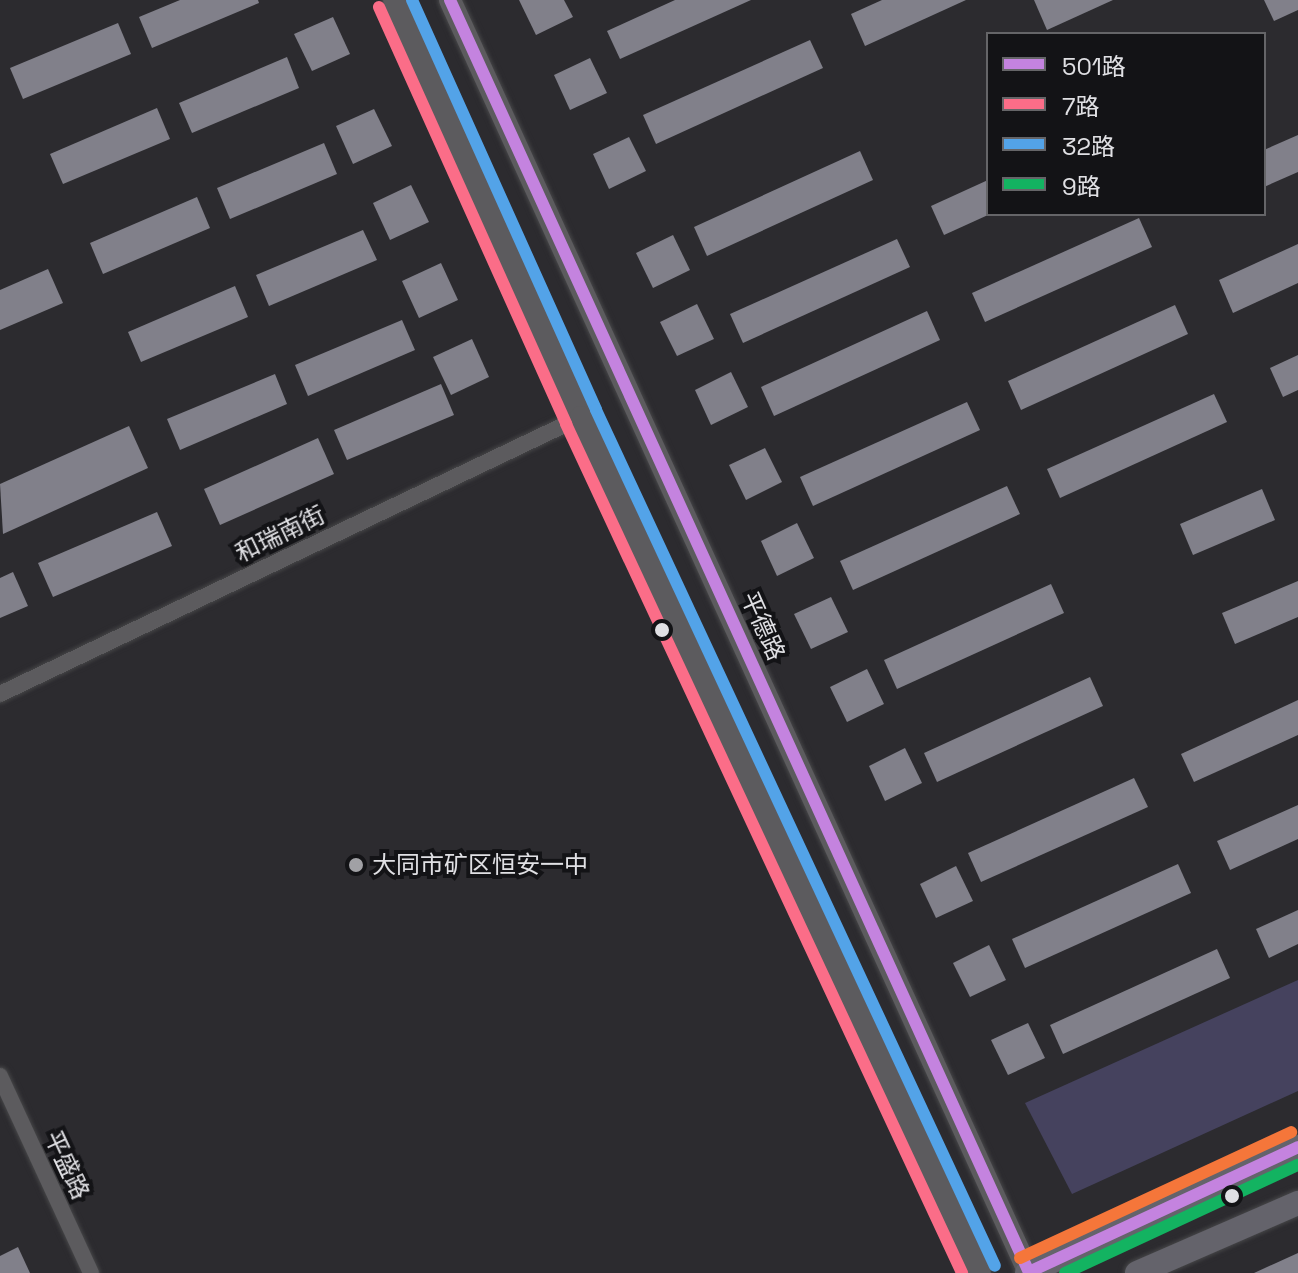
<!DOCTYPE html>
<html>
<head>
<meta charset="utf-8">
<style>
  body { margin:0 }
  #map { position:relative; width:1298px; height:1273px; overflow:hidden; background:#2c2b2f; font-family:"Space Grotesk","Noto Sans SC",sans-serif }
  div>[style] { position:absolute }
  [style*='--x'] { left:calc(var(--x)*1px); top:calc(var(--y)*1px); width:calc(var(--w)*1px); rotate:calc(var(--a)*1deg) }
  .green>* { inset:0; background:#45425e }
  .building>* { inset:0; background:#81808a }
  .roads { filter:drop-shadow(0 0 2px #464648) drop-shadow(0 0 2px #464648) }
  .street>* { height:16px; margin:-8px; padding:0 8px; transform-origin:8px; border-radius:8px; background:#5c5b5e }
  .secondary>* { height:22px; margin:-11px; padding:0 11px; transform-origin:11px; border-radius:11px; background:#5c5b5e }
  .primary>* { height:24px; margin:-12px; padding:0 12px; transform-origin:12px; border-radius:12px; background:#64636b }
  .bus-1>* { height:12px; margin:-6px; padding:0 6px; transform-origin:6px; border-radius:6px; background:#c483df }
  .bus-2>* { height:12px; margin:-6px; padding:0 6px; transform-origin:6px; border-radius:6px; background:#fb6d88 }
  .bus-3>* { height:12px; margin:-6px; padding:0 6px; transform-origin:6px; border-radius:6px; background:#53a3e8 }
  .bus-4>* { height:12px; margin:-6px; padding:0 6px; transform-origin:6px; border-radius:6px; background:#13b361 }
  .bus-5>* { height:12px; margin:-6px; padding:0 6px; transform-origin:6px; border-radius:6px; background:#f5763a }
  .dots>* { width:22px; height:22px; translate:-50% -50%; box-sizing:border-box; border:4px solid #131316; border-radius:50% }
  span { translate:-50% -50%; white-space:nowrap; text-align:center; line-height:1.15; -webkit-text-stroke:8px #131316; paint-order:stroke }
  .street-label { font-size:24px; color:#e0e0e4 }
  .poi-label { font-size:24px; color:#e0e0e4 }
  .left { translate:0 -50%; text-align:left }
  .legend { position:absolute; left:986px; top:32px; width:280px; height:184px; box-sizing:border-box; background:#131316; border:2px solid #656568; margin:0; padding:10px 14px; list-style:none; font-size:24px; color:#e0e0e4 }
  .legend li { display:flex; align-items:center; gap:16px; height:40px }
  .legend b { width:40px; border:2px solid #656568 }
</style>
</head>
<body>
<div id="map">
  <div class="green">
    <i style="clip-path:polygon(1298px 980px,1298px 1091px,1072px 1194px,1025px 1103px)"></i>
  </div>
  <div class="building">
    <i style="clip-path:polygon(180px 0,258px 0,259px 3px,152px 48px,139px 17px)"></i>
    <i style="clip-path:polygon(519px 0,564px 0,573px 17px,536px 35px)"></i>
    <i style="clip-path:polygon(675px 0,751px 0,620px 59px,607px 31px)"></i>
    <i style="clip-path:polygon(882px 0,966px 0,865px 46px,851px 14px)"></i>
    <i style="clip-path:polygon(1034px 0,1113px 0,1047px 30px)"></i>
    <i style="clip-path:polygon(1264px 0,1298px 0,1298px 10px,1274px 21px)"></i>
    <i style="clip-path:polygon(333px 17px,350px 54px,312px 71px,294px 34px)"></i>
    <i style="clip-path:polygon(118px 23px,131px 54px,23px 99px,10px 68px)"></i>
    <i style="clip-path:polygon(810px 40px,823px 68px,656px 144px,643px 115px)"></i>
    <i style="clip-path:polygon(287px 57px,299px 88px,192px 133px,179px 103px)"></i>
    <i style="clip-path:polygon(590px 58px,607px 93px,570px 110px,554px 75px)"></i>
    <i style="clip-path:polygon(157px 108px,170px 139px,63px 184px,50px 154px)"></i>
    <i style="clip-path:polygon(374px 109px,392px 146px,353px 164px,336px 126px)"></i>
    <i style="clip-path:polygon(1298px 135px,1298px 172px,1264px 187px,1264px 150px)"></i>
    <i style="clip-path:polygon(629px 137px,646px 171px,609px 189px,593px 154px)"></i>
    <i style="clip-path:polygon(324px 143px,337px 174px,230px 219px,217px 188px)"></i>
    <i style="clip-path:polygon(860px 151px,873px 180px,707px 256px,694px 227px)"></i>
    <i style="clip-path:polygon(988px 180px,988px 215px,944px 235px,931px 206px)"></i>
    <i style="clip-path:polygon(411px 185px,429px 222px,390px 240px,373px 203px)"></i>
    <i style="clip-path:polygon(197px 197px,210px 228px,103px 274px,90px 243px)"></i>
    <i style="clip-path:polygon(1139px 218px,1152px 247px,985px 322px,972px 293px)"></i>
    <i style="clip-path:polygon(363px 230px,377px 260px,269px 306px,256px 275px)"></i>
    <i style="clip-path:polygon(673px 235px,690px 270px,653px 288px,636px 253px)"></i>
    <i style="clip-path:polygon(897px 239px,910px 267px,743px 343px,730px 314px)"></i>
    <i style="clip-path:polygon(1298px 244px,1298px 283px,1233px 313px,1219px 280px)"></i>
    <i style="clip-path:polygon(441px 263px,458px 300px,419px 318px,402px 281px)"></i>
    <i style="clip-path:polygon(48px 269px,63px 303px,0 330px,0 290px)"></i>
    <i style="clip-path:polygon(235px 286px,248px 317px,141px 362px,128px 332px)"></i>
    <i style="clip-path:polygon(697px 304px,714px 339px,677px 356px,660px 322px)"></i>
    <i style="clip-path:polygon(1175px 305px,1188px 334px,1021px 410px,1008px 381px)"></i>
    <i style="clip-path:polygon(927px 311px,940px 340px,774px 416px,761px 387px)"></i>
    <i style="clip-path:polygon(402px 320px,415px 350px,308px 396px,295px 365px)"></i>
    <i style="clip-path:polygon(472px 339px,489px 377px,451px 395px,433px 357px)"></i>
    <i style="clip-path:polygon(1298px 355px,1298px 390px,1283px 397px,1270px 368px)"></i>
    <i style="clip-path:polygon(731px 372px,748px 407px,711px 425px,695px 390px)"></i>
    <i style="clip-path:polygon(275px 374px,287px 404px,180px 450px,167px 419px)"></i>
    <i style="clip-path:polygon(441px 384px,454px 415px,347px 460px,334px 430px)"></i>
    <i style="clip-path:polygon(1214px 394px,1227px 422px,1060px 498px,1047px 469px)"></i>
    <i style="clip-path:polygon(967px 402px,980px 430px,813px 506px,800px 477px)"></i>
    <i style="clip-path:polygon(129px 426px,148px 468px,3px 534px,0 484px)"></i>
    <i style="clip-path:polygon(318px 438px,334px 474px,220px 525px,204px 489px)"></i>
    <i style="clip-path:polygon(765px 448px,782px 482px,746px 500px,729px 465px)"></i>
    <i style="clip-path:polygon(1007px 486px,1020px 514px,853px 590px,840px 561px)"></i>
    <i style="clip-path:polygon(1262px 489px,1275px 520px,1193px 555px,1180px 524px)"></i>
    <i style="clip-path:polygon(157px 512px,172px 546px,53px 597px,38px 563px)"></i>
    <i style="clip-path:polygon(797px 523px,814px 558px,777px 576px,761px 541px)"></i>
    <i style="clip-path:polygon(13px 572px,28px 606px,0 618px,0 578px)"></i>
    <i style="clip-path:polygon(1298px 581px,1298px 617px,1235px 644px,1222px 613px)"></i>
    <i style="clip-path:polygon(1051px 584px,1064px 613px,897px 689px,884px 660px)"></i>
    <i style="clip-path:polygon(831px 597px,848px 632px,811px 649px,794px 614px)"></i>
    <i style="clip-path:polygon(867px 669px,884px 704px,847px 722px,830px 687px)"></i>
    <i style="clip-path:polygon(1090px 677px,1103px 706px,937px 782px,924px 753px)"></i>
    <i style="clip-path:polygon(1298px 700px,1298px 735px,1194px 782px,1181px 754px)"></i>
    <i style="clip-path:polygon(905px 748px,922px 783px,885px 801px,869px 766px)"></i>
    <i style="clip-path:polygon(1134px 778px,1148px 807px,981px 882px,968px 853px)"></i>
    <i style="clip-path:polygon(1298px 805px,1298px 839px,1230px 870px,1217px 841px)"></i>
    <i style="clip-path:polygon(1178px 864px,1191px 893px,1025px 968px,1012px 939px)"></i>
    <i style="clip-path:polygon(956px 866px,973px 901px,936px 918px,920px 884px)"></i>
    <i style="clip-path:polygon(1298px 910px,1298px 944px,1269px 958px,1256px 929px)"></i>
    <i style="clip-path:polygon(989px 945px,1006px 980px,970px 997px,953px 963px)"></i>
    <i style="clip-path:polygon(1217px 949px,1230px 978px,1063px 1054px,1050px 1025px)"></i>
    <i style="clip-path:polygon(1028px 1023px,1045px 1058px,1008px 1075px,991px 1040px)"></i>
    <i style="clip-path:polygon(18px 1247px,30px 1273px,0 1273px,0 1256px)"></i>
    <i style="clip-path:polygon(1298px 1253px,1298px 1273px,1254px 1273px)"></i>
  </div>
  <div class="roads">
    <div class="street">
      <i style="--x:0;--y:694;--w:644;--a:-25.49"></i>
      <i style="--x:0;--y:1076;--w:217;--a:65.2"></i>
    </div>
    <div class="secondary">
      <i style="--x:394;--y:0;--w:457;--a:65.8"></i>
      <i style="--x:581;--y:417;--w:944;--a:65.01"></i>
      <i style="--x:450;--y:0;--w:1398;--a:65.54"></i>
    </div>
    <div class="primary">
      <i style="--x:1027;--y:1273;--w:299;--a:-24.9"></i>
      <i style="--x:1137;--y:1273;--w:176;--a:-23.5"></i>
    </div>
  </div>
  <div class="bus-1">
    <i style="--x:450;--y:0;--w:1398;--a:65.53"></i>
    <i style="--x:1029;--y:1272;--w:297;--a:-24.9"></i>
  </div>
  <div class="bus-2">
    <i style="--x:379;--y:7;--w:457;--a:65.8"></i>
    <i style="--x:566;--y:424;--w:937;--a:64.99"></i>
  </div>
  <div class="bus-3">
    <i style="--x:412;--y:0;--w:449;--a:65.8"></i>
    <i style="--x:596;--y:410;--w:944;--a:65.01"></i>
  </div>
  <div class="bus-4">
    <i style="--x:1065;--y:1273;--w:257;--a:-24.9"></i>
  </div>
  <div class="bus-5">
    <i style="--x:1020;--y:1258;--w:299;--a:-24.9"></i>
  </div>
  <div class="dots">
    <i style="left:662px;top:630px;background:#e0e0e4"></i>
    <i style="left:356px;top:865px;background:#a1a1a5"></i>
    <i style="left:1232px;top:1196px;background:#e0e0e4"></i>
  </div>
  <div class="street-label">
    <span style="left:280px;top:534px;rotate:-26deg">和瑞南街</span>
    <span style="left:763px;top:626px;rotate:66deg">平德路</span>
    <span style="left:67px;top:1165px;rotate:65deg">平盛路</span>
  </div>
  <div class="poi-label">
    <span class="left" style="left:372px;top:865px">大同市矿区恒安一中</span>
  </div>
  <ul class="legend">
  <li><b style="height:10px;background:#c483df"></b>501路</li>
  <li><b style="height:10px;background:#fb6d88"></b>7路</li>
  <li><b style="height:10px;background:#53a3e8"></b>32路</li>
  <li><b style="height:10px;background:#13b361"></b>9路</li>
  </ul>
</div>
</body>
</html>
